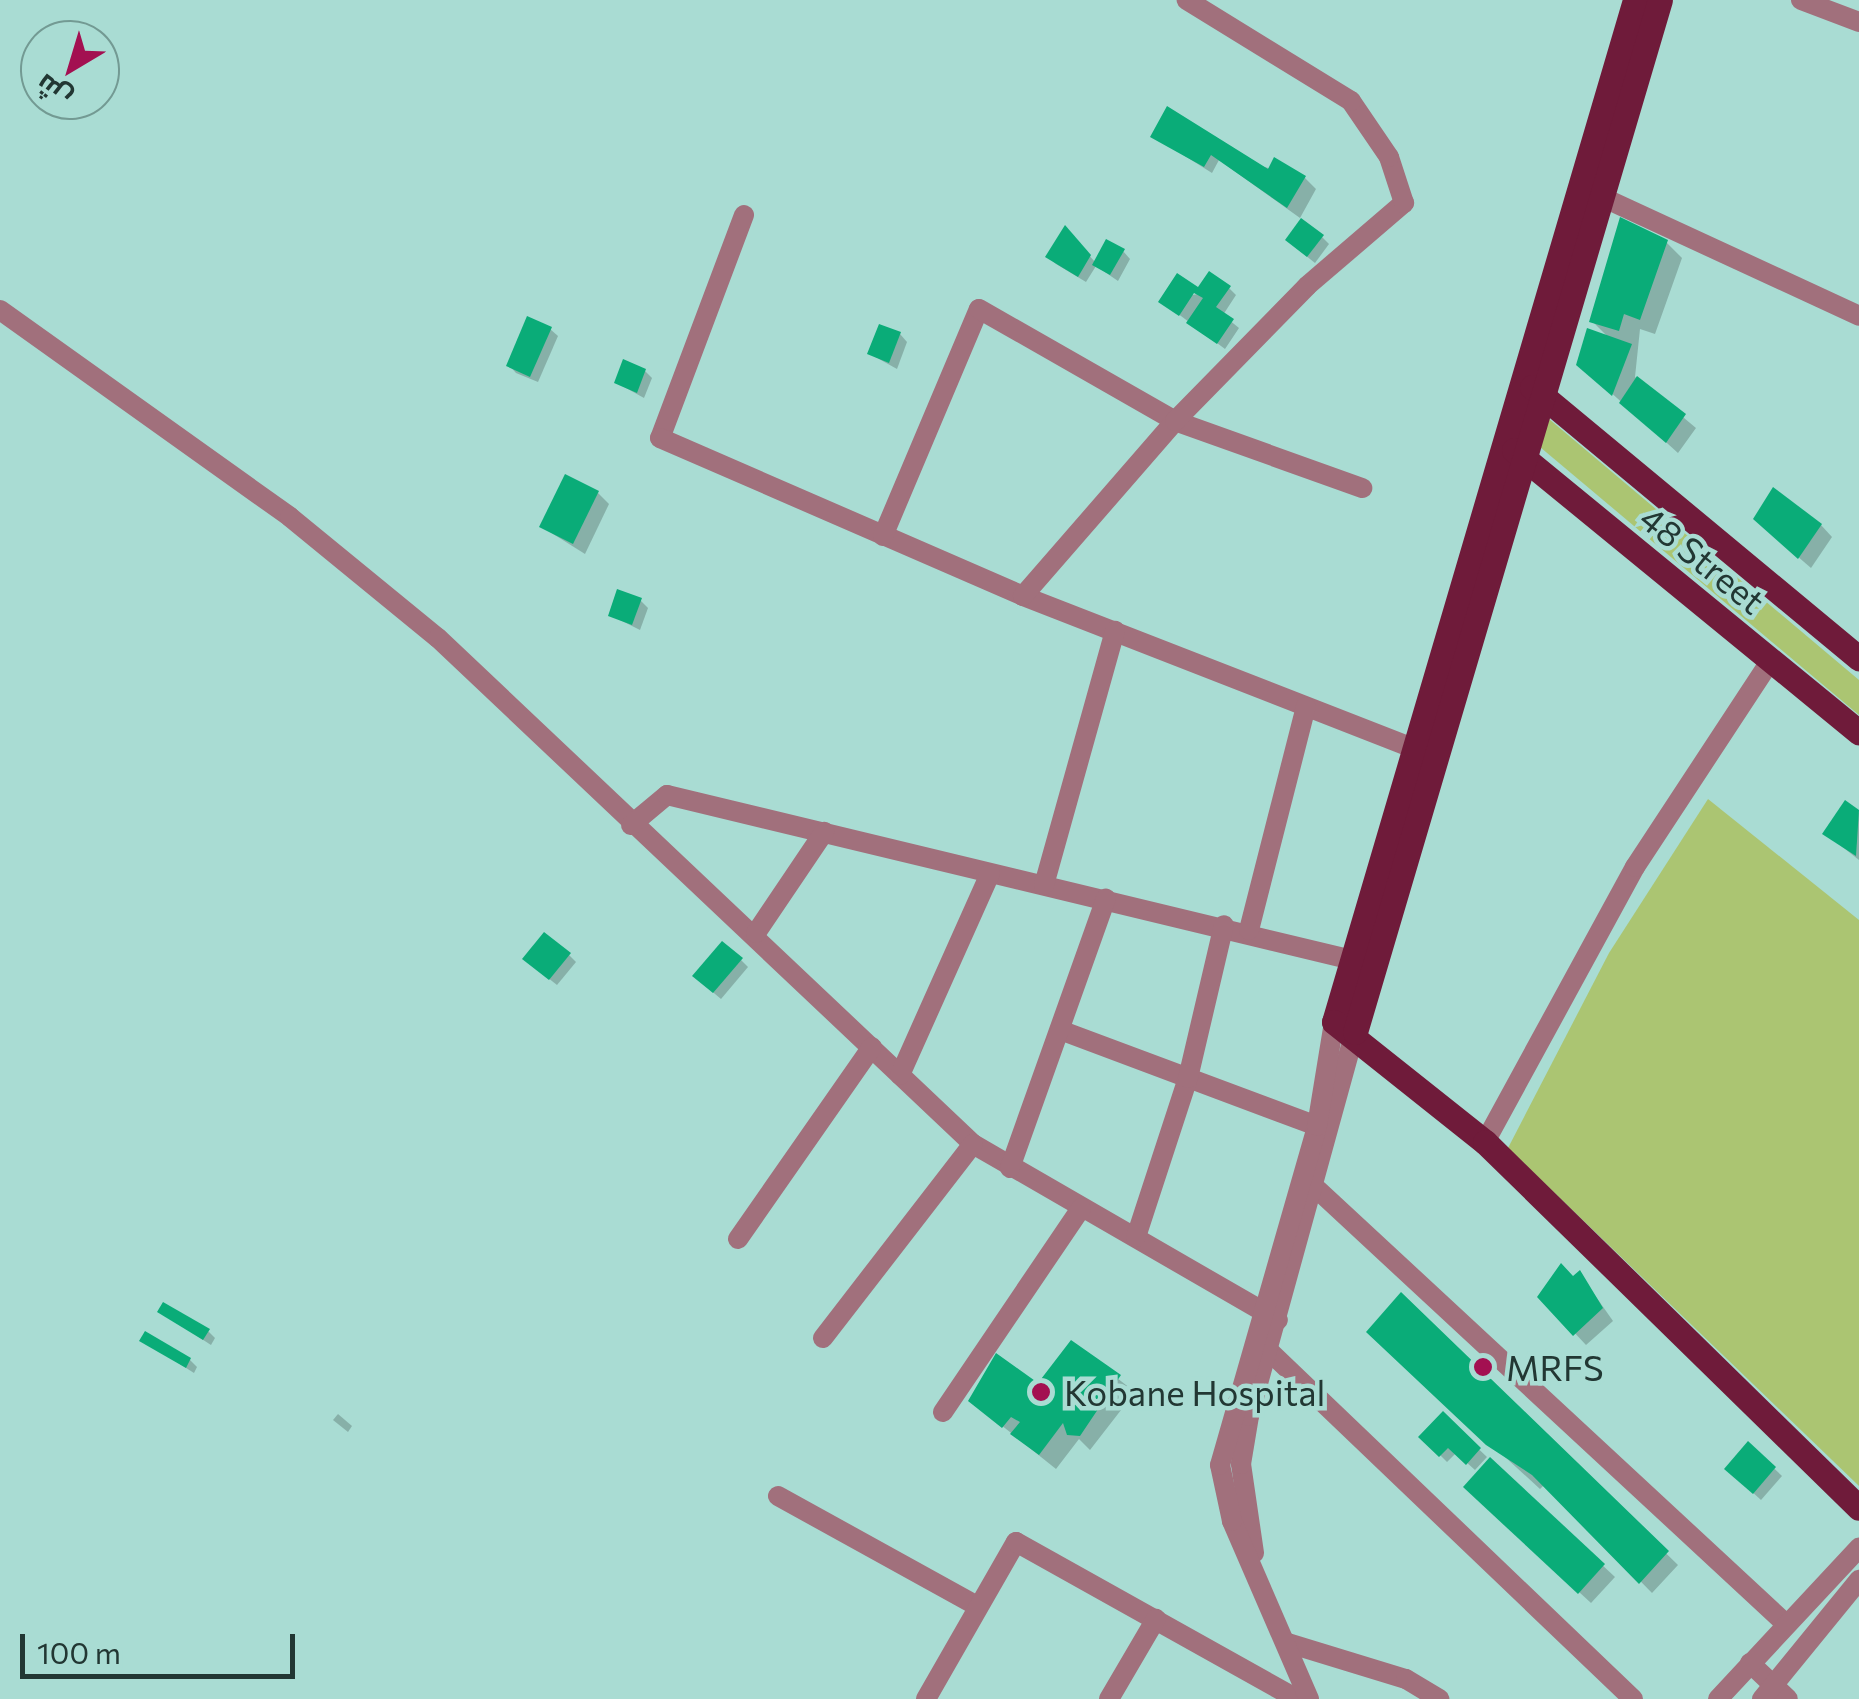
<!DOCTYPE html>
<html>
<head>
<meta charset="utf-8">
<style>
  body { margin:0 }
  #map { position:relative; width:1859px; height:1699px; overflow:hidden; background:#a9dcd3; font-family:Commissioner,Cairo,sans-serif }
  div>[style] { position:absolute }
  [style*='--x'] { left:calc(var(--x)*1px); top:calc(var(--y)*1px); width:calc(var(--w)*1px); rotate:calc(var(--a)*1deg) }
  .green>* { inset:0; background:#abc572 }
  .shadow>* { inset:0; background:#0003 }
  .building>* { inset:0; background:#0aac78 }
  .minor>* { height:20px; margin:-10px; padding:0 10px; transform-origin:10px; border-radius:10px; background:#a1707c }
  .major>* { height:25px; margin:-12.5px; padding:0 12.5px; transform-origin:12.5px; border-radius:12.5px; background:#6f1b3a }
  .dots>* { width:28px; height:28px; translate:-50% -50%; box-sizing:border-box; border:5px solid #a9dcd3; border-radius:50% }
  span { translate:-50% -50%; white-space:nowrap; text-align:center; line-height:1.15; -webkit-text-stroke:9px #a9dcd3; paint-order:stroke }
  .street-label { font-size:35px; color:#223733 }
  .poi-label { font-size:35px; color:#223733 }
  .left { translate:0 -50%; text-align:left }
  .north { position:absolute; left:20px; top:20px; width:100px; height:100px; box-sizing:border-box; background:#a9dcd3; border:2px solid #739a93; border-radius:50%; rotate:218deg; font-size:28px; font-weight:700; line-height:40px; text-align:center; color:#223733 }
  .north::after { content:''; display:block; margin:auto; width:35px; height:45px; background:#a31051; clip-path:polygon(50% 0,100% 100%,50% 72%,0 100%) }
  .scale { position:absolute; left:20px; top:1634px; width:275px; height:45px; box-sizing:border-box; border:5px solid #223733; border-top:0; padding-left:12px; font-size:30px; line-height:35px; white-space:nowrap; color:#223733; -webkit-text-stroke:8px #a9dcd3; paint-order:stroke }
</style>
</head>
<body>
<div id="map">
  <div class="green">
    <i style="clip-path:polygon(1549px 419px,1859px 680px,1859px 715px,1540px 447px)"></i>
    <i style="clip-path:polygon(1708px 799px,1859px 920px,1859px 1486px,1508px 1148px,1609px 953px)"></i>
  </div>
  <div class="shadow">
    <i style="clip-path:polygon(1153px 136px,1305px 178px,1316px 189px,1300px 218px,1219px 160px,1212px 173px)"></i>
    <i style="clip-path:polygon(1065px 229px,1096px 263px,1123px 251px,1130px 259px,1118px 281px,1096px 266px,1086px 282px,1056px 264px,1049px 257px)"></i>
    <i style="clip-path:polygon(1322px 237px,1329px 244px,1315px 263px,1295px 247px)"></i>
    <i style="clip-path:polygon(1666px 242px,1682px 258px,1655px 334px,1640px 329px,1635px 377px,1696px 428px,1678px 453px,1587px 371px,1609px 338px,1592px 321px)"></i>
    <i style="clip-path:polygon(1229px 288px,1236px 295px,1223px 315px,1239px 328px,1225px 349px,1161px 301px)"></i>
    <i style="clip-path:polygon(550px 329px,558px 336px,538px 382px,516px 373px,509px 365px)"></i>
    <i style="clip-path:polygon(900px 334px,907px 342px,897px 369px,870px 354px)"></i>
    <i style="clip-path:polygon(645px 371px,652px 378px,644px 398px,617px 383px)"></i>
    <i style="clip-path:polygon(598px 493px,609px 504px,585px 554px,542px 527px)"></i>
    <i style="clip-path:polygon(1821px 525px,1832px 537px,1811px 568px,1767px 530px)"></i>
    <i style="clip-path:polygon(640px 600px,648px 608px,640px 630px,610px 615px)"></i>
    <i style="clip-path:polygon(1845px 804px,1859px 813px,1859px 860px,1826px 834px)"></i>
    <i style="clip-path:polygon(569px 955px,576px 962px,557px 985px,533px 966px)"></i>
    <i style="clip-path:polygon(741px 960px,748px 967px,721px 999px,702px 983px)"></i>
    <i style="clip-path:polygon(1580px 1274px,1613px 1321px,1586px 1345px,1540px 1296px)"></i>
    <i style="clip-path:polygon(1401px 1295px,1678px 1565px,1652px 1593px,1545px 1484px,1540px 1489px,1381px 1343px)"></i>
    <i style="clip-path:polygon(160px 1312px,208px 1331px,215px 1338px,211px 1345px)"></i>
    <i style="clip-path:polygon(142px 1340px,190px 1360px,197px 1367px,194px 1373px)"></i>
    <i style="clip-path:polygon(1072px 1343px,1135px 1392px,1090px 1450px,1079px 1439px,1056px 1469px,971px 1401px,1038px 1387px)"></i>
    <i style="clip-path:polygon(338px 1414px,352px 1426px,348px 1432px,333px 1420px)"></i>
    <i style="clip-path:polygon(1443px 1415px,1487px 1457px,1475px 1470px,1456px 1453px,1447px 1462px,1422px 1437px)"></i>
    <i style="clip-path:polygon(1748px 1444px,1782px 1476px,1761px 1500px,1727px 1469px)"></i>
    <i style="clip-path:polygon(1490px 1460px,1615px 1577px,1591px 1603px,1478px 1499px)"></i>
  </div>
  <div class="building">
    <i style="clip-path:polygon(1167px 106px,1268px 169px,1274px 157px,1306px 176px,1287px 208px,1211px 155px,1204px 167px,1150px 137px)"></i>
    <i style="clip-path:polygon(1620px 217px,1668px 240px,1640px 320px,1624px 314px,1619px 331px,1589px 322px)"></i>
    <i style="clip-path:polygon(1301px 218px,1324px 235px,1307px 257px,1285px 240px)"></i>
    <i style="clip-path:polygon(1065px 225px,1091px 255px,1078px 277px,1045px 257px)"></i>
    <i style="clip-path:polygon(1106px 239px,1125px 249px,1110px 275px,1092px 265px)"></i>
    <i style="clip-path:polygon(1209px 271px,1231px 286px,1216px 307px,1234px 319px,1217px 344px,1186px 323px,1203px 298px,1194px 293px,1179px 316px,1158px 302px,1177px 273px,1198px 287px)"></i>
    <i style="clip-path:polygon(527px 316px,552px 327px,530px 377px,506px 366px)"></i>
    <i style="clip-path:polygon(879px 324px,901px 332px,889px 363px,867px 354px)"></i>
    <i style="clip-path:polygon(1587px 328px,1632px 344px,1612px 396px,1576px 365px)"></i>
    <i style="clip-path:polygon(623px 359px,646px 369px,637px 393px,614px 383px)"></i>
    <i style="clip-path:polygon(1637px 376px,1686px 414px,1666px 443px,1619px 403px)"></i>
    <i style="clip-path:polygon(565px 474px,599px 491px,573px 544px,539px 527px)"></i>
    <i style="clip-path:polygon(1773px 487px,1822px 524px,1798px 559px,1753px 519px)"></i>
    <i style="clip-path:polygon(617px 589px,642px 598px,632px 625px,608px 616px)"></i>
    <i style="clip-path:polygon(1845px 800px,1859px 810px,1856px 856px,1822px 834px)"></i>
    <i style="clip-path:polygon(544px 932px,571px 953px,549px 980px,522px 959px)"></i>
    <i style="clip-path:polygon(722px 941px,743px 958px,713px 993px,692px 976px)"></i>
    <i style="clip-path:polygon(1561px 1263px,1573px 1276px,1580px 1270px,1603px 1308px,1573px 1336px,1537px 1297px)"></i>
    <i style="clip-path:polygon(1401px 1292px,1669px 1551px,1639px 1584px,1532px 1475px,1486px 1445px,1366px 1332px)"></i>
    <i style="clip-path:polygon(163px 1302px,210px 1329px,203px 1340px,157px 1312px)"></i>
    <i style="clip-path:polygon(145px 1331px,191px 1358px,186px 1368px,139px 1341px)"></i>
    <i style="clip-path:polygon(1071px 1340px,1121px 1375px,1080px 1436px,1067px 1435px,1063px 1423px,1039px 1455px,1010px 1434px,1020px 1422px,1011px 1417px,1002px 1428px,968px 1401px,996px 1353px,1038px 1383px)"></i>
    <i style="clip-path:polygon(1443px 1411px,1481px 1448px,1466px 1465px,1448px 1448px,1439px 1457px,1418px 1437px)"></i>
    <i style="clip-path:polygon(1748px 1441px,1776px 1467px,1753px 1494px,1724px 1469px)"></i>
    <i style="clip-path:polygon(1490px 1457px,1605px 1564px,1578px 1594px,1463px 1487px)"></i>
  </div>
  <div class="minor">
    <i style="--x:1801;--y:0;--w:62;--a:20.8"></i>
    <i style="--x:1602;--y:197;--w:283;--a:24.8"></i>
    <i style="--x:744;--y:215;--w:238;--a:110.6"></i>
    <i style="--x:660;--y:438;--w:396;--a:23.5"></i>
    <i style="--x:1023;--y:596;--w:418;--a:21.3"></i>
    <i style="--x:0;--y:310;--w:356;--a:35.5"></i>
    <i style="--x:290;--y:517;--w:191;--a:39.3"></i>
    <i style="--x:438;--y:638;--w:736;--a:43.4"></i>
    <i style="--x:973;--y:1144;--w:352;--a:30"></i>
    <i style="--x:883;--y:536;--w:246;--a:-67.1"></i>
    <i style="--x:979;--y:309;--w:226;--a:29.7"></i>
    <i style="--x:1175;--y:421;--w:199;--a:19.7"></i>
    <i style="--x:1023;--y:596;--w:232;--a:-49"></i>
    <i style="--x:1175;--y:421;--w:189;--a:-45.6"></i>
    <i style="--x:1307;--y:286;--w:128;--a:-40.6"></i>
    <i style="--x:1404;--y:203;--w:48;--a:-108.1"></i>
    <i style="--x:1389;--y:157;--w:68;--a:-124.2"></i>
    <i style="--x:1351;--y:101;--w:193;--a:-148.4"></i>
    <i style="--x:631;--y:825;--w:47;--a:-39.8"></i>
    <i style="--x:667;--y:795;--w:705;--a:13.54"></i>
    <i style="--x:1044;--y:885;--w:264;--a:-74.4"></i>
    <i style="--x:1249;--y:930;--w:230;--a:-75.7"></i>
    <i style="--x:756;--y:933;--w:122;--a:-56"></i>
    <i style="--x:1060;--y:1030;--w:274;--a:20.5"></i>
    <i style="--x:900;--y:1075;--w:220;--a:-65.9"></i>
    <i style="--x:1485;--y:1142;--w:313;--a:-61.4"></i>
    <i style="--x:1635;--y:867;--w:248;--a:-56.7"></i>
    <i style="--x:1010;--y:1168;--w:286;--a:-70.4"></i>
    <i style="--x:1318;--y:1190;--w:637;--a:42.84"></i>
    <i style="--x:1136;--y:1237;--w:167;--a:-71.9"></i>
    <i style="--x:1188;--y:1078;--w:157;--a:-76.8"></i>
    <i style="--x:738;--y:1239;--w:234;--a:-55.1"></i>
    <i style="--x:823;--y:1338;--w:245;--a:-52.3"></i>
    <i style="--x:1268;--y:1350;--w:505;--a:43.72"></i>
    <i style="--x:943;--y:1412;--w:246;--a:-55.9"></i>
    <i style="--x:778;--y:1496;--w:227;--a:28.9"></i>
    <i style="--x:1254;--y:1553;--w:90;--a:-98.3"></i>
    <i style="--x:1241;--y:1464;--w:49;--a:-80.5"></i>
    <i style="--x:1249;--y:1416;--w:398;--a:-74.6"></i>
    <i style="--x:1288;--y:1643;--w:123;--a:17"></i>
    <i style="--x:1406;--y:1679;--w:39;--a:31"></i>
    <i style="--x:1750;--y:1663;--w:52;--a:43.5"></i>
    <i style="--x:926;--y:1699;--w:181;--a:-60.2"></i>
    <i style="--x:1016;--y:1542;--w:322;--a:29.2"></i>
    <i style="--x:1109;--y:1699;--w:93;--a:-59.6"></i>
    <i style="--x:1309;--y:1699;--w:194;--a:-113.4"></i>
    <i style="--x:1232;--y:1521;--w:57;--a:-102.1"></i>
    <i style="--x:1220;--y:1465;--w:353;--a:-74"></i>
    <i style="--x:1317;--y:1126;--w:105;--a:-80.7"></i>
    <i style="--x:1718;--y:1699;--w:207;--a:-47"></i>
    <i style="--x:1762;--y:1699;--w:154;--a:-50.8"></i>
  </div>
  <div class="major">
    <i style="--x:1635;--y:0;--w:1065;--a:106.41"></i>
    <i style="--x:1334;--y:1022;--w:193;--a:38.5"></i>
    <i style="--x:1485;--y:1142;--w:523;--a:44.38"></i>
    <i style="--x:1532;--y:387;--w:425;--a:39.7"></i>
    <i style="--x:1514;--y:450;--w:446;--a:39.3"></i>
    <i style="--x:1355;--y:1032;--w:1076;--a:-73.54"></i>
  </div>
  <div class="dots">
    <i style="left:1483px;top:1367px;background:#a31051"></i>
    <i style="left:1041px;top:1392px;background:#a31051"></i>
  </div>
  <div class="street-label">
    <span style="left:1703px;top:559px;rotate:39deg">48 Street</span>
  </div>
  <div class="poi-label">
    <span class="left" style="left:1506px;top:1367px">MRFS</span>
    <span class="left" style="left:1064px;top:1392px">Kobane Hospital</span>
  </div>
  <div class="north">ش</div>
  <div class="scale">100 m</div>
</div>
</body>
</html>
